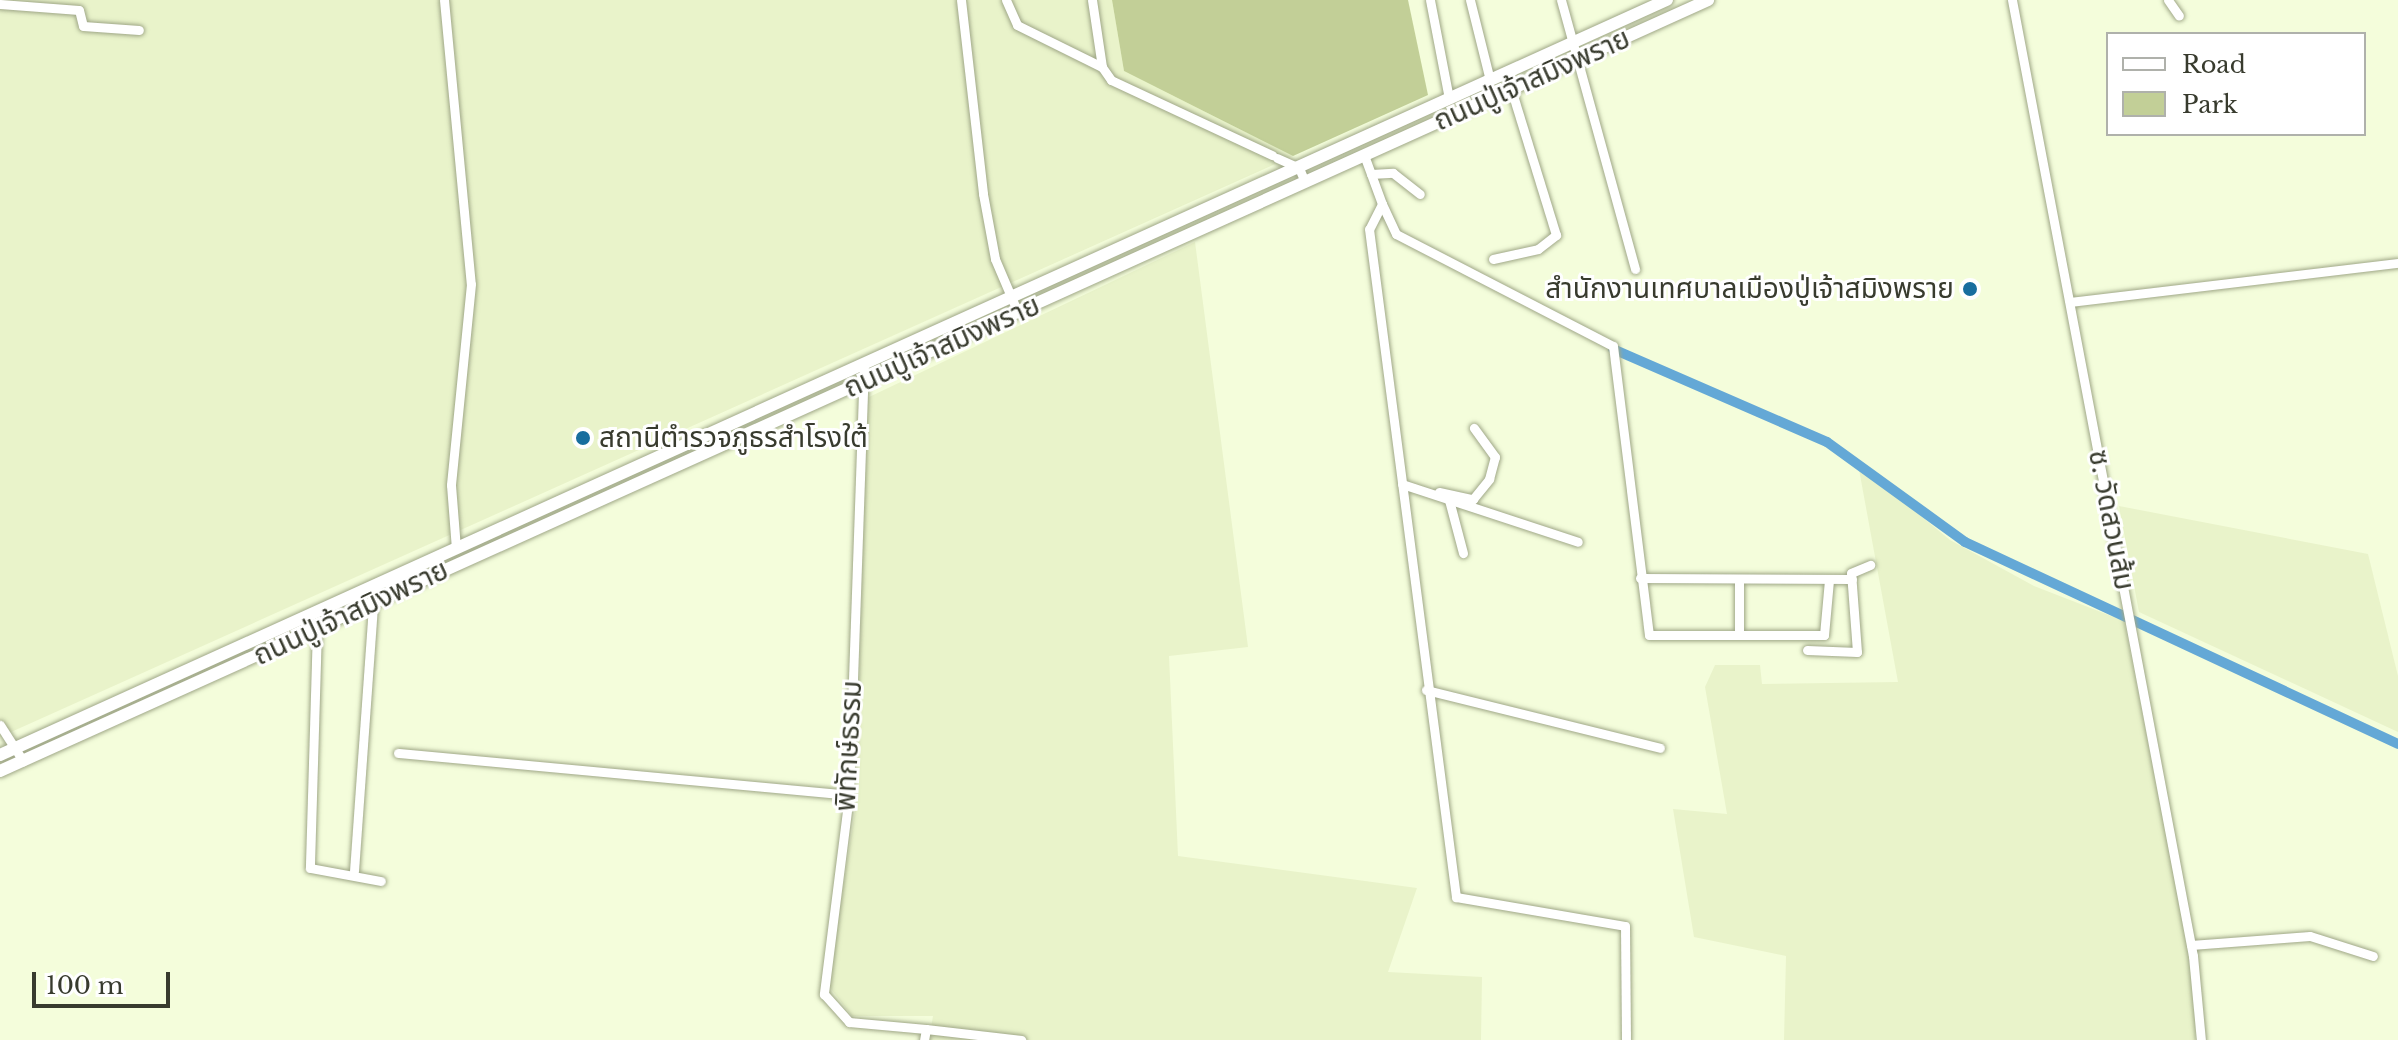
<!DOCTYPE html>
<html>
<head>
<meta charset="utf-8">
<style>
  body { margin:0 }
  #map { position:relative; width:2398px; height:1040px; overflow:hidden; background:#f4fddb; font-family:"Libre Baskerville","Noto Sans Thai",serif }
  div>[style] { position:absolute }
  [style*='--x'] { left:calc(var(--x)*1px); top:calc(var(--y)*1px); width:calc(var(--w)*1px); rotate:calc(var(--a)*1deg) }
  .built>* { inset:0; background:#e9f3ca }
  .green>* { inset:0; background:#c2cf97 }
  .canal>* { height:10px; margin:-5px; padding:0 5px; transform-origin:5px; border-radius:5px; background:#64a8d6 }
  .roads { filter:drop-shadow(0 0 2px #9fa787) drop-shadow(0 0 2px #9fa787) }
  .minor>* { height:9px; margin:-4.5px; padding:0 4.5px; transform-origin:4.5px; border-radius:4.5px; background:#fff }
  .secondary>* { height:12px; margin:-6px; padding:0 6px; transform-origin:6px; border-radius:6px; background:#fff }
  .dots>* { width:22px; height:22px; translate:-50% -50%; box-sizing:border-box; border:4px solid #fff; border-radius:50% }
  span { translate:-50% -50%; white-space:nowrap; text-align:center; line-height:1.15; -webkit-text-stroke:6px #fff; paint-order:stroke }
  .street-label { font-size:28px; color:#383b2e }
  .poi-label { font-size:28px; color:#383b2e }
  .right { translate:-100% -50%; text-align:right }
  .left { translate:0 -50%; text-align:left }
  .legend { position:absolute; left:2106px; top:32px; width:260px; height:104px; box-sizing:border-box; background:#fff; border:2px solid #afb1ab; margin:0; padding:10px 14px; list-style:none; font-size:24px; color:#383b2e }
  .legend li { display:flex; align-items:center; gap:16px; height:40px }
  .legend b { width:40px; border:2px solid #afb1ab }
  .scale { position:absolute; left:32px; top:972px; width:138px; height:36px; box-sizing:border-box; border:4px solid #383b2e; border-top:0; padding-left:10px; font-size:24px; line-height:28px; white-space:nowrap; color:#383b2e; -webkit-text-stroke:6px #fff; paint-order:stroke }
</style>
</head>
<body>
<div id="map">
  <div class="built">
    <i style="clip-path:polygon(0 0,1112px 0,1124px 71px,1293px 156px,0 737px)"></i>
    <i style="clip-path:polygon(1195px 242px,1248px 647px,1169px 656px,1178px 856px,1417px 888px,1388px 972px,1482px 977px,1481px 1040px,929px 1040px,933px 1016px,852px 1016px,828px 985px,856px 805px,867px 398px)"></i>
    <i style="clip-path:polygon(1858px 464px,1950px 540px,2034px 586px,2124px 621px,2195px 982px,2195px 1040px,1784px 1040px,1786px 956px,1694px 937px,1673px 809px,1727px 814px,1705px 687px,1715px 665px,1760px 665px,1762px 684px,1898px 682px)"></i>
    <i style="clip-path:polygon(2119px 506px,2368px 554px,2398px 676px,2398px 732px,2139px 612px)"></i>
  </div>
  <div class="green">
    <i style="clip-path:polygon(1112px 0,1408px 0,1428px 95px,1293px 156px,1124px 71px)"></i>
  </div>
  <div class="canal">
    <i style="--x:1613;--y:349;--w:233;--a:23.5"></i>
    <i style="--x:1827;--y:442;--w:170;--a:35.9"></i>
    <i style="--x:1965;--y:542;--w:478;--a:25"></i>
  </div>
  <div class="roads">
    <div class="minor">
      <i style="--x:444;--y:0;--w:285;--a:84.6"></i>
      <i style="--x:471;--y:284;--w:202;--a:95.7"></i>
      <i style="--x:451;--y:485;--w:63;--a:85.5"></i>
      <i style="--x:961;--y:0;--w:195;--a:83.5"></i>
      <i style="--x:983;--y:194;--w:66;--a:79.5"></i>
      <i style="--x:995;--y:259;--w:59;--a:66.9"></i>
      <i style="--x:1006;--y:0;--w:27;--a:66"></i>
      <i style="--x:1017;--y:25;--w:95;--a:26.3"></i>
      <i style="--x:1092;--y:0;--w:68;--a:81.5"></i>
      <i style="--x:1102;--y:67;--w:16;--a:55"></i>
      <i style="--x:1111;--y:80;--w:178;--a:25"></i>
      <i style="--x:1430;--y:0;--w:101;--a:79.1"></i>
      <i style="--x:1470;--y:0;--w:82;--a:76"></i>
      <i style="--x:1561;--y:0;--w:279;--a:74.6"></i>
      <i style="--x:2012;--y:0;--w:973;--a:79.28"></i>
      <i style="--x:2193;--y:956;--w:84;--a:84.6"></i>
      <i style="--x:2168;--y:0;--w:19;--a:55"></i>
      <i style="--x:0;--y:4;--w:79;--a:4.3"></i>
      <i style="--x:79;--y:10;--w:16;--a:76"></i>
      <i style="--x:83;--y:26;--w:56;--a:4.1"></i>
      <i style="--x:1364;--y:155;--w:52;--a:69.8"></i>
      <i style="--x:1382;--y:204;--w:28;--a:117"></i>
      <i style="--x:1369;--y:229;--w:674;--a:82.58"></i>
      <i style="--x:1456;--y:897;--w:171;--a:9.7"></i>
      <i style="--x:1625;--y:926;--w:114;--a:89.5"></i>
      <i style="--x:1277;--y:158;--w:24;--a:24"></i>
      <i style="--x:1299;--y:168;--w:15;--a:67"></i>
      <i style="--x:1371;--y:174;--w:22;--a:-3"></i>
      <i style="--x:1393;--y:173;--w:34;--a:38"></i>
      <i style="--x:1382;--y:204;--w:33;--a:65"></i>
      <i style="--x:1396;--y:234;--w:244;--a:27.3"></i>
      <i style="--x:1613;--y:346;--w:291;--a:82.9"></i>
      <i style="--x:1649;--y:635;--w:175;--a:0"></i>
      <i style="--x:1824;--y:635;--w:55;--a:-84.8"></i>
      <i style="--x:1493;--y:259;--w:46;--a:-12.5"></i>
      <i style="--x:1538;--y:249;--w:23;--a:-38"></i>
      <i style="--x:1556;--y:235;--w:153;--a:-107.1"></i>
      <i style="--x:2070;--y:302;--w:330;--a:-6.8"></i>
      <i style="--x:864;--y:364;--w:431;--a:92"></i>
      <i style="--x:849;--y:795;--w:201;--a:97.2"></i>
      <i style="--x:824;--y:994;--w:38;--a:48"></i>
      <i style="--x:849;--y:1022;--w:77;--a:5.2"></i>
      <i style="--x:926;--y:1029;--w:11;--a:100"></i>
      <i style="--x:1402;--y:484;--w:185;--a:18.2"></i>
      <i style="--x:1439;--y:492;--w:35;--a:12"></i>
      <i style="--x:1473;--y:499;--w:26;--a:-51"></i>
      <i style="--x:1489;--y:479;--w:23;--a:-75"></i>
      <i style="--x:1495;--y:457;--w:36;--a:-126"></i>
      <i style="--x:1449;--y:500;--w:55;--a:75.2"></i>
      <i style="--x:1640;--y:578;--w:212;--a:0.3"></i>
      <i style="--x:317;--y:628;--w:240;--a:91.7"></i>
      <i style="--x:310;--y:868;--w:72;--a:10.4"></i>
      <i style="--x:1739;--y:635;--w:56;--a:-90"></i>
      <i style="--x:1807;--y:650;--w:50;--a:2.3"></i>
      <i style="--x:1857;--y:652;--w:79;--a:-94.3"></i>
      <i style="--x:1851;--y:573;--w:21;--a:-23"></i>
      <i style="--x:1426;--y:690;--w:241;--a:13.9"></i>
      <i style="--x:0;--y:725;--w:43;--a:57.4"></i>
      <i style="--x:398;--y:753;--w:453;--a:5.3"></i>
      <i style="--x:354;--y:871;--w:269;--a:-85.9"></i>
      <i style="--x:2191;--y:945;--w:119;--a:-4.3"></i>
      <i style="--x:2310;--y:936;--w:66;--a:17.6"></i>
      <i style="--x:926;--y:1029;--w:96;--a:6.6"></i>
    </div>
    <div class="secondary">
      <i style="--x:0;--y:755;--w:1830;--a:-24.37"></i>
      <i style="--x:0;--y:771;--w:1874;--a:-24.29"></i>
    </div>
  </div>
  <div class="dots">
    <i style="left:1970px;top:289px;background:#186e9e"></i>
    <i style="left:583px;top:438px;background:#186e9e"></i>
  </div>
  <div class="street-label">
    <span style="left:1532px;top:80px;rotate:-24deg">ถนนปู่เจ้าสมิงพราย</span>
    <span style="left:942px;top:347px;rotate:-24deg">ถนนปู่เจ้าสมิงพราย</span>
    <span style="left:2111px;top:520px;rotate:79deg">ซ. วัดสวนส้ม</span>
    <span style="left:351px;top:613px;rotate:-25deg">ถนนปู่เจ้าสมิงพราย</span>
    <span style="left:849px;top:746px;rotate:-87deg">พิทักษ์ธรรม</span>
  </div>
  <div class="poi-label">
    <span class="right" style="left:1954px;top:289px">สำนักงานเทศบาลเมืองปู่เจ้าสมิงพราย</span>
    <span class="left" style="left:599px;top:438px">สถานีตำรวจภูธรสำโรงใต้</span>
  </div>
  <ul class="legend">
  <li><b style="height:10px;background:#fff"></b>Road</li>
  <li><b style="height:22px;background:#c2cf97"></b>Park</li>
  </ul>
  <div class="scale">100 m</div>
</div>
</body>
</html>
